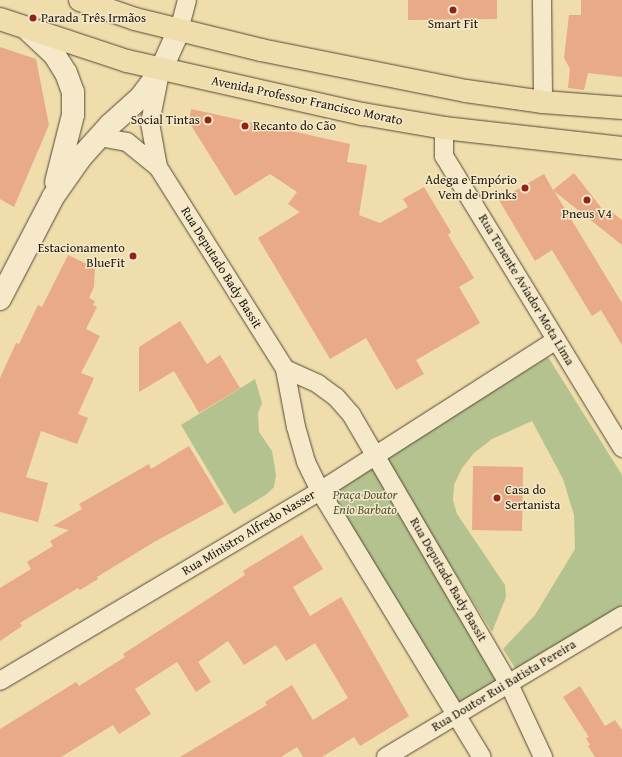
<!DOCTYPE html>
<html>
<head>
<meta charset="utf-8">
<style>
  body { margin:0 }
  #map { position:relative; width:622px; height:757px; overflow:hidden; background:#efddac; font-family:"Gentium Book Plus",serif }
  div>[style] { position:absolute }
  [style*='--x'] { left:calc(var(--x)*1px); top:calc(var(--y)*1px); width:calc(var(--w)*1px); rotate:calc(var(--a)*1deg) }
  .green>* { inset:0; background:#b3c28e }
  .building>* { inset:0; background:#e8aa87 }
  .roads { filter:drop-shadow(0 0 1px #544835) drop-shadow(0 0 1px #544835) }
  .minor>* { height:18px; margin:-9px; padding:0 9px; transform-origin:9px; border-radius:9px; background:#f5e9c9 }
  .secondary>* { height:22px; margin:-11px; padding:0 11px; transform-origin:11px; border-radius:11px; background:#f5e9c9 }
  .trunk>* { height:22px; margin:-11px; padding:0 11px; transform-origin:11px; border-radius:11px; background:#efddac }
  .dots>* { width:11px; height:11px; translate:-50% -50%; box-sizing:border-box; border:2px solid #f5e9c9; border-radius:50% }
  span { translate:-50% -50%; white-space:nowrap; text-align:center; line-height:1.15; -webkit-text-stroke:3px #f5e9c9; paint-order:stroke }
  .poi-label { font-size:13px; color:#20170d }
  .left { translate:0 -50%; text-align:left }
  .right { translate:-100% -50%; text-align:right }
  .street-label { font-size:13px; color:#20170d }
  .park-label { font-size:13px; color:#53533a; font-style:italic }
</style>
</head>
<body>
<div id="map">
  <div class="green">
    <i style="clip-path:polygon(548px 357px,622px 475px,622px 606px,517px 671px,503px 649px,535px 615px,575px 549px,574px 515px,563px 479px,532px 421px,492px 439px,474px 453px,462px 468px,454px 485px,453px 500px,457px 514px,505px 585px,506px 597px,492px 632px,384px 459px)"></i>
    <i style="clip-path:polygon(255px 379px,262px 403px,258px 413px,259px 432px,272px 451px,276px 475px,274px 487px,267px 494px,234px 514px,181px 425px)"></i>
    <i style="clip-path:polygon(374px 455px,509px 684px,456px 715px,320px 491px)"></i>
  </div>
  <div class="building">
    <i style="clip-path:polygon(408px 0,497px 0,497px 19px,408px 20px)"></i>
    <i style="clip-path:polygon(581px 0,622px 0,622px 77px,588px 73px,584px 90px,568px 88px,570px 69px,564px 58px,569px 15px,581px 15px)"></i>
    <i style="clip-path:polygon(0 47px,36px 59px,49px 125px,14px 207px,0 199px)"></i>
    <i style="clip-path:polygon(191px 109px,350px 144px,347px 162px,367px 165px,359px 215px,380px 223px,408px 207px,403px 199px,424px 187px,451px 232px,448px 235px,474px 278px,459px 287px,480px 323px,416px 360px,424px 374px,396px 390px,366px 338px,330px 359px,258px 238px,300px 212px,288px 204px,297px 192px,270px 174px,235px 196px,189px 122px)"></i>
    <i style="clip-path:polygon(574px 173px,607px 215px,610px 211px,622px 220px,622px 245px,554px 191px,622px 303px,622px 345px,601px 310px,592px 316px,552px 250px,535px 261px,499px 200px,544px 174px,553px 190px)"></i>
    <i style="clip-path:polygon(68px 255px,95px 268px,94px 287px,89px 298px,95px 301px,93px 305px,97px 307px,86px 329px,100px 336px,81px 373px,94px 378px,78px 414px,88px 418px,77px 444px,41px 431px,26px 477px,48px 483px,38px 522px,0 512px,0 378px,16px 343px,19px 344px,38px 305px,42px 307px)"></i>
    <i style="clip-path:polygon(180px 321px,207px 364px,220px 355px,240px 388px,199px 413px,174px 371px,139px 392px,139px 347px)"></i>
    <i style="clip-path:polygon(189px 446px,224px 504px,154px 542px,97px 577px,98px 579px,80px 590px,78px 588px,20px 623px,22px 626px,0 641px,0 588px,31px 569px,27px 562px,53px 546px,50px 541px,69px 530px,53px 526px,82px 509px,79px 504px,149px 464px,151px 469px)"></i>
    <i style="clip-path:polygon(473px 466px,523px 467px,522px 531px,472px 530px)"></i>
    <i style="clip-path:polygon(302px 535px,323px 569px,293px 587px,310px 616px,341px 597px,409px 716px,360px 746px,354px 737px,322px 757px,303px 757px,297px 747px,281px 757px,180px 757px,267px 705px,265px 702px,292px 685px,313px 720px,348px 698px,315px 643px,286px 661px,276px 645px,244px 665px,228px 641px,198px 662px,211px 682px,196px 692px,177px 662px,135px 689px,151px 714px,119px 734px,113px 725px,61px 757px,0 757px,0 729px,76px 682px,79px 686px,125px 657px,123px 654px,245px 575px,243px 571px)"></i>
    <i style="clip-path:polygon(580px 686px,605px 726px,615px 720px,622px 730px,622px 757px,595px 757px,588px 746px,590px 745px,586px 738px,589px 737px,563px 697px)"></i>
  </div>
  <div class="roads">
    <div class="minor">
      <i style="--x:542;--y:0;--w:102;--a:89.4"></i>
      <i style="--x:179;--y:30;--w:31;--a:-75"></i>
      <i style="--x:444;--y:128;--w:28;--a:90"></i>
      <i style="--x:444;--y:156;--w:342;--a:58.6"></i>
      <i style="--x:99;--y:137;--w:28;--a:10"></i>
      <i style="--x:127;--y:142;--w:40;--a:39"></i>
      <i style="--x:158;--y:167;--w:239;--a:57.8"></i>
      <i style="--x:285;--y:369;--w:59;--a:79.3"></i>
      <i style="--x:296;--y:427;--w:36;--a:74"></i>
      <i style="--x:306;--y:462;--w:32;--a:64"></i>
      <i style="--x:320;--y:491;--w:311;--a:58.7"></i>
      <i style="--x:158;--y:167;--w:45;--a:-100.3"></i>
      <i style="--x:150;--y:123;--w:51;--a:-78.7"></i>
      <i style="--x:285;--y:369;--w:36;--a:24"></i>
      <i style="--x:318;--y:384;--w:22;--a:36"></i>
      <i style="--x:336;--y:397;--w:23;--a:49"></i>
      <i style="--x:351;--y:414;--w:313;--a:59.7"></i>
      <i style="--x:509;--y:684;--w:81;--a:65"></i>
      <i style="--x:0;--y:681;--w:372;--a:-30.7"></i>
      <i style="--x:320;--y:491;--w:280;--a:-32.6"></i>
      <i style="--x:386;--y:757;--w:275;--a:-30.9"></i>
    </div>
    <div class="secondary">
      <i style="--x:27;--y:29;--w:37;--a:43"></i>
      <i style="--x:54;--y:54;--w:22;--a:58"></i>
      <i style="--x:66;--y:73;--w:20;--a:70"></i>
      <i style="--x:73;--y:92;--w:23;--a:90"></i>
      <i style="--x:73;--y:115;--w:69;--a:104.2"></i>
      <i style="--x:0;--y:299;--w:115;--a:-62.5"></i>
      <i style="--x:53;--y:197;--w:49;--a:-55"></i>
      <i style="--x:81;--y:157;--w:43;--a:-47.8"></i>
      <i style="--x:110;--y:125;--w:40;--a:-42"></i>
      <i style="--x:140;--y:98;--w:35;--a:-53"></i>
      <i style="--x:161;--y:70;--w:44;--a:-65.8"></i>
    </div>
    <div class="trunk">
      <i style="--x:80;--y:0;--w:58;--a:19.1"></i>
      <i style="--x:135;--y:19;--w:130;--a:13.8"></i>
      <i style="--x:261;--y:50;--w:209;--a:11.3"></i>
      <i style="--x:466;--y:91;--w:78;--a:8.1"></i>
      <i style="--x:543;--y:102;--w:79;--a:4.3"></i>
      <i style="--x:0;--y:19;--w:134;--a:18.3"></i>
      <i style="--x:127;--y:61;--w:242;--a:12.7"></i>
      <i style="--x:363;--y:114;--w:82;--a:9.8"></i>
      <i style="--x:444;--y:128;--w:179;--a:6.4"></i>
    </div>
  </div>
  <div class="dots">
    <i style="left:453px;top:10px;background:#8f2418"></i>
    <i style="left:33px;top:18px;background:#8f2418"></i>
    <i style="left:208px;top:120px;background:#8f2418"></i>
    <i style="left:245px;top:126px;background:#8f2418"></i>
    <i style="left:525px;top:188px;background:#8f2418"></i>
    <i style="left:587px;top:200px;background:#8f2418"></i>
    <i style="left:133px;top:256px;background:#8f2418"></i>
    <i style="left:497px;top:498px;background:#8f2418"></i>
  </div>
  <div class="poi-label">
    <span class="left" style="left:41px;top:18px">Parada Três Irmãos</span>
    <span style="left:453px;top:24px">Smart Fit</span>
    <span class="right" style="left:200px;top:120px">Social Tintas</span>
    <span class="left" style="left:253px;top:126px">Recanto do Cão</span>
    <span class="right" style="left:517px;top:188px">Adega e Empório<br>Vem de Drinks</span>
    <span style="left:587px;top:214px">Pneus V4</span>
    <span class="right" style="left:125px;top:256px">Estacionamento<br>BlueFit</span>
    <span class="left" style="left:505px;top:498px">Casa do<br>Sertanista</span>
  </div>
  <div class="street-label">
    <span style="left:307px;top:101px;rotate:12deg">Avenida Professor Francisco Morato</span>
    <span style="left:221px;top:268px;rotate:58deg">Rua Deputado Bady Bassit</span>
    <span style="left:526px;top:290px;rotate:59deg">Rua Tenente Aviador Mota Lima</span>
    <span style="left:249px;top:533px;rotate:-31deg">Rua Ministro Alfredo Nasser</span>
    <span style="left:448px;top:580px;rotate:60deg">Rua Deputado Bady Bassit</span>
    <span style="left:504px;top:686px;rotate:-31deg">Rua Doutor Rui Batista Pereira</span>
  </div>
  <div class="park-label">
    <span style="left:365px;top:503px">Praça Doutor<br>Enio Barbato</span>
  </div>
</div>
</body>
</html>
